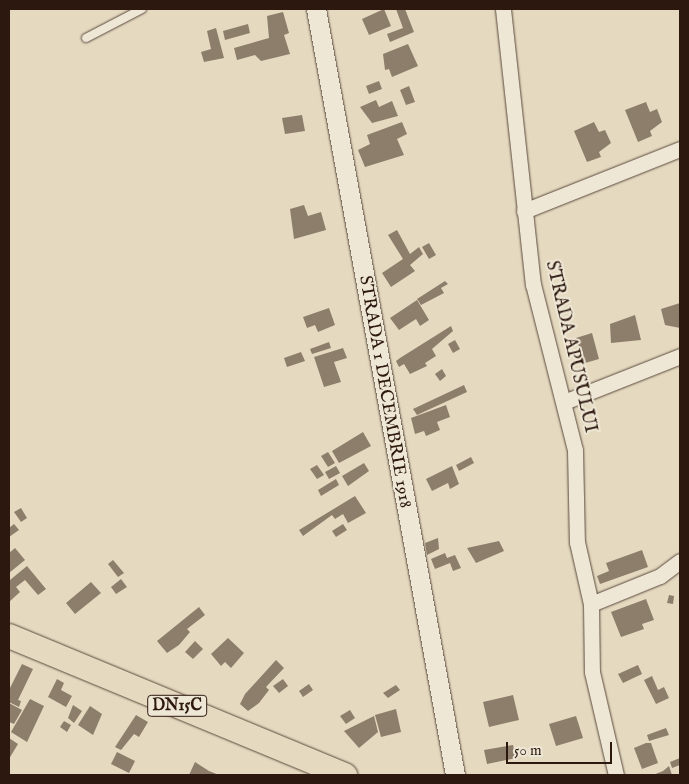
<!DOCTYPE html>
<html>
<head>
<meta charset="utf-8">
<style>
  body { margin:0 }
  #map { position:relative; width:689px; height:784px; overflow:hidden; background:#e5dac0; font-family:"IM FELL English",serif }
  div>[style] { position:absolute }
  [style*='--x'] { left:calc(var(--x)*1px); top:calc(var(--y)*1px); width:calc(var(--w)*1px); rotate:calc(var(--a)*1deg) }
  .building>* { inset:0; background:#8d7d6b }
  .roads { filter:drop-shadow(0 0 1px #5b483b) drop-shadow(0 0 1px #5b483b) }
  .service>* { height:8px; margin:-4px; padding:0 4px; transform-origin:4px; border-radius:4px; background:#eee7d6 }
  .minor>* { height:15px; margin:-7.5px; padding:0 7.5px; transform-origin:7.5px; border-radius:7.5px; background:#eee7d6 }
  .tertiary>* { height:19px; margin:-9.5px; padding:0 9.5px; transform-origin:9.5px; border-radius:9.5px; background:#eee7d6 }
  .primary>* { height:24px; margin:-12px; padding:0 12px; transform-origin:12px; border-radius:12px; background:#e5dac0 }
  span { translate:-50% -50%; white-space:nowrap; text-align:center; line-height:1.15; -webkit-text-stroke:4px #eee7d6; paint-order:stroke }
  .shield-label span { padding:1px 4px; background:#eee7d6; border:1px solid; border-radius:4px; -webkit-text-stroke-width:0 }
  .shield-label { font-size:16px; color:#2d180f; font-weight:700 }
  .street-label { font-size:18px; color:#2d180f }
  .frame { position:absolute; inset:0; border:10px solid #2d180f; pointer-events:none }
  .scale { position:absolute; left:506px; top:742px; width:106px; height:22px; box-sizing:border-box; border:2px solid #2d180f; border-top:0; padding-left:6px; font-size:15px; line-height:18px; white-space:nowrap; color:#2d180f; -webkit-text-stroke:4px #eee7d6; paint-order:stroke }
</style>
</head>
<body>
<div id="map">
  <div class="building">
    <i style="clip-path:polygon(384px 9px,391px 26px,369px 35px,362px 19px)"></i>
    <i style="clip-path:polygon(396px 9px,405px 9px,414px 32px,390px 42px,387px 34px,403px 28px)"></i>
    <i style="clip-path:polygon(283px 12px,289px 33px,284px 35px,290px 54px,261px 61px,255px 55px,237px 60px,234px 48px,269px 38px,267px 16px)"></i>
    <i style="clip-path:polygon(248px 24px,250px 33px,225px 40px,223px 31px)"></i>
    <i style="clip-path:polygon(216px 28px,224px 58px,204px 62px,201px 52px,211px 49px,207px 31px)"></i>
    <i style="clip-path:polygon(408px 44px,418px 66px,392px 77px,389px 69px,385px 70px,383px 54px)"></i>
    <i style="clip-path:polygon(379px 81px,382px 89px,369px 94px,366px 86px)"></i>
    <i style="clip-path:polygon(409px 86px,415px 102px,406px 105px,400px 90px)"></i>
    <i style="clip-path:polygon(376px 100px,379px 107px,392px 101px,398px 116px,372px 123px,360px 107px)"></i>
    <i style="clip-path:polygon(646px 102px,650px 112px,657px 109px,662px 122px,650px 131px,652px 136px,638px 142px,625px 110px)"></i>
    <i style="clip-path:polygon(302px 115px,305px 131px,285px 134px,282px 118px)"></i>
    <i style="clip-path:polygon(402px 122px,407px 134px,397px 139px,404px 155px,365px 167px,358px 150px,370px 144px,367px 135px)"></i>
    <i style="clip-path:polygon(594px 122px,599px 132px,605px 130px,611px 143px,599px 152px,601px 157px,587px 162px,574px 131px)"></i>
    <i style="clip-path:polygon(304px 205px,308px 216px,321px 212px,326px 230px,294px 239px,290px 209px)"></i>
    <i style="clip-path:polygon(397px 230px,410px 254px,419px 247px,423px 254px,410px 265px,415px 271px,391px 287px,382px 273px,403px 259px,388px 235px)"></i>
    <i style="clip-path:polygon(429px 243px,436px 255px,429px 259px,422px 247px)"></i>
    <i style="clip-path:polygon(445px 281px,448px 284px,441px 288px,444px 293px,421px 305px,417px 299px)"></i>
    <i style="clip-path:polygon(417px 300px,429px 320px,420px 326px,416px 319px,399px 330px,390px 318px)"></i>
    <i style="clip-path:polygon(680px 303px,680px 328px,665px 325px,661px 309px)"></i>
    <i style="clip-path:polygon(329px 308px,335px 325px,318px 332px,315px 325px,307px 328px,303px 317px)"></i>
    <i style="clip-path:polygon(635px 315px,641px 340px,611px 343px,610px 324px)"></i>
    <i style="clip-path:polygon(451px 326px,453px 331px,432px 349px,436px 356px,425px 363px,427px 366px,410px 374px,404px 364px,399px 367px,396px 361px,400px 358px)"></i>
    <i style="clip-path:polygon(592px 333px,599px 359px,585px 363px,576px 338px)"></i>
    <i style="clip-path:polygon(455px 340px,460px 349px,453px 353px,448px 344px)"></i>
    <i style="clip-path:polygon(329px 342px,331px 348px,312px 354px,310px 349px)"></i>
    <i style="clip-path:polygon(343px 348px,347px 358px,334px 362px,341px 382px,324px 387px,314px 357px)"></i>
    <i style="clip-path:polygon(301px 352px,305px 361px,287px 367px,284px 358px)"></i>
    <i style="clip-path:polygon(442px 369px,446px 376px,440px 381px,435px 374px)"></i>
    <i style="clip-path:polygon(464px 385px,467px 392px,417px 415px,413px 409px)"></i>
    <i style="clip-path:polygon(446px 405px,450px 417px,437px 422px,440px 430px,426px 436px,424px 431px,415px 434px,411px 418px)"></i>
    <i style="clip-path:polygon(363px 432px,371px 446px,339px 463px,332px 451px)"></i>
    <i style="clip-path:polygon(328px 452px,335px 463px,328px 467px,321px 456px)"></i>
    <i style="clip-path:polygon(471px 457px,474px 463px,459px 471px,456px 465px)"></i>
    <i style="clip-path:polygon(364px 463px,369px 471px,348px 486px,342px 476px)"></i>
    <i style="clip-path:polygon(317px 465px,324px 475px,317px 479px,310px 469px)"></i>
    <i style="clip-path:polygon(336px 466px,340px 473px,329px 479px,325px 472px)"></i>
    <i style="clip-path:polygon(452px 466px,459px 484px,450px 489px,448px 483px,432px 491px,426px 479px)"></i>
    <i style="clip-path:polygon(336px 479px,339px 485px,321px 496px,318px 490px)"></i>
    <i style="clip-path:polygon(355px 496px,366px 513px,348px 523px,343px 514px,335px 519px,332px 515px,303px 536px,299px 530px)"></i>
    <i style="clip-path:polygon(21px 508px,27px 518px,21px 522px,14px 512px)"></i>
    <i style="clip-path:polygon(14px 524px,19px 530px,9px 537px,9px 528px)"></i>
    <i style="clip-path:polygon(343px 524px,347px 530px,336px 537px,332px 531px)"></i>
    <i style="clip-path:polygon(438px 538px,439px 549px,427px 555px,425px 543px)"></i>
    <i style="clip-path:polygon(499px 541px,504px 551px,476px 563px,467px 548px)"></i>
    <i style="clip-path:polygon(15px 548px,25px 560px,9px 573px,9px 553px)"></i>
    <i style="clip-path:polygon(642px 550px,648px 567px,600px 584px,597px 576px,609px 571px,606px 563px)"></i>
    <i style="clip-path:polygon(445px 553px,447px 558px,455px 555px,461px 568px,453px 571px,450px 563px,435px 569px,431px 559px)"></i>
    <i style="clip-path:polygon(113px 560px,124px 573px,118px 577px,108px 564px)"></i>
    <i style="clip-path:polygon(27px 566px,46px 589px,38px 595px,25px 580px,16px 587px,20px 592px,9px 602px,10px 580px)"></i>
    <i style="clip-path:polygon(121px 579px,127px 587px,116px 594px,111px 587px)"></i>
    <i style="clip-path:polygon(91px 582px,101px 593px,75px 614px,66px 603px)"></i>
    <i style="clip-path:polygon(669px 595px,674px 596px,673px 604px,667px 603px)"></i>
    <i style="clip-path:polygon(646px 599px,654px 620px,642px 624px,644px 629px,621px 637px,611px 612px)"></i>
    <i style="clip-path:polygon(199px 607px,205px 615px,187px 629px,190px 632px,179px 645px,167px 653px,157px 641px)"></i>
    <i style="clip-path:polygon(228px 638px,244px 653px,231px 668px,225px 662px,221px 666px,211px 654px)"></i>
    <i style="clip-path:polygon(195px 641px,203px 649px,193px 659px,185px 652px)"></i>
    <i style="clip-path:polygon(276px 660px,284px 668px,266px 687px,269px 690px,259px 703px,248px 711px,240px 704px,245px 694px)"></i>
    <i style="clip-path:polygon(22px 664px,33px 669px,18px 700px,21px 701px,19px 707px,9px 702px,9px 690px)"></i>
    <i style="clip-path:polygon(638px 665px,642px 674px,623px 683px,618px 674px)"></i>
    <i style="clip-path:polygon(652px 676px,658px 690px,664px 687px,669px 698px,656px 704px,644px 680px)"></i>
    <i style="clip-path:polygon(57px 679px,64px 683px,61px 690px,72px 696px,66px 707px,48px 697px)"></i>
    <i style="clip-path:polygon(283px 679px,288px 686px,279px 693px,273px 686px)"></i>
    <i style="clip-path:polygon(309px 684px,313px 690px,303px 697px,299px 691px)"></i>
    <i style="clip-path:polygon(396px 685px,400px 690px,388px 698px,383px 693px)"></i>
    <i style="clip-path:polygon(513px 695px,519px 720px,489px 727px,483px 702px)"></i>
    <i style="clip-path:polygon(30px 699px,44px 706px,27px 742px,11px 732px)"></i>
    <i style="clip-path:polygon(9px 703px,22px 710px,14px 724px,9px 722px)"></i>
    <i style="clip-path:polygon(73px 705px,82px 711px,74px 723px,68px 718px)"></i>
    <i style="clip-path:polygon(90px 706px,102px 714px,93px 735px,78px 725px)"></i>
    <i style="clip-path:polygon(396px 709px,401px 732px,381px 737px,375px 715px)"></i>
    <i style="clip-path:polygon(350px 710px,355px 718px,346px 724px,340px 716px)"></i>
    <i style="clip-path:polygon(136px 715px,148px 722px,139px 737px,134px 734px,121px 750px,115px 747px)"></i>
    <i style="clip-path:polygon(374px 716px,378px 732px,359px 748px,344px 731px)"></i>
    <i style="clip-path:polygon(576px 716px,583px 738px,556px 746px,549px 724px)"></i>
    <i style="clip-path:polygon(64px 721px,71px 725px,67px 732px,60px 727px)"></i>
    <i style="clip-path:polygon(666px 728px,669px 735px,649px 741px,647px 735px)"></i>
    <i style="clip-path:polygon(9px 738px,18px 744px,9px 759px)"></i>
    <i style="clip-path:polygon(646px 743px,651px 743px,658px 763px,642px 769px,634px 748px)"></i>
    <i style="clip-path:polygon(513px 745px,516px 758px,487px 764px,484px 750px)"></i>
    <i style="clip-path:polygon(117px 752px,135px 761px,129px 773px,111px 764px)"></i>
    <i style="clip-path:polygon(680px 758px,680px 765px,672px 768px,670px 762px)"></i>
    <i style="clip-path:polygon(195px 762px,209px 771px,219px 775px,189px 775px)"></i>
    <i style="clip-path:polygon(669px 766px,672px 775px,653px 775px,663px 771px)"></i>
  </div>
  <div class="roads">
    <div class="service">
      <i style="--x:86;--y:38;--w:63;--a:-27.4"></i>
    </div>
    <div class="minor">
      <i style="--x:503;--y:9;--w:277;--a:83.8"></i>
      <i style="--x:533;--y:284;--w:171;--a:75.8"></i>
      <i style="--x:575;--y:450;--w:92;--a:88.8"></i>
      <i style="--x:577;--y:542;--w:64;--a:77.3"></i>
      <i style="--x:591;--y:604;--w:68;--a:89.2"></i>
      <i style="--x:592;--y:672;--w:106;--a:76.9"></i>
      <i style="--x:524;--y:211;--w:168;--a:-21.7"></i>
      <i style="--x:564;--y:402;--w:125;--a:-21.6"></i>
      <i style="--x:591;--y:604;--w:74;--a:-22.1"></i>
      <i style="--x:660;--y:576;--w:25;--a:-37"></i>
    </div>
    <div class="tertiary">
      <i style="--x:316;--y:9;--w:779;--a:79.71"></i>
    </div>
    <div class="primary">
      <i style="--x:9;--y:636;--w:364;--a:22.5"></i>
    </div>
  </div>
  <div class="shield-label">
    <span style="left:177px;top:706px">DN15C</span>
  </div>
  <div class="street-label">
    <span style="left:570px;top:347px;rotate:77deg">STRADA APUSULUI</span>
    <span style="left:384px;top:392px;rotate:80deg">STRADA 1 DECEMBRIE 1918</span>
  </div>
  <div class="frame"></div>
  <div class="scale">50 m</div>
</div>
</body>
</html>
